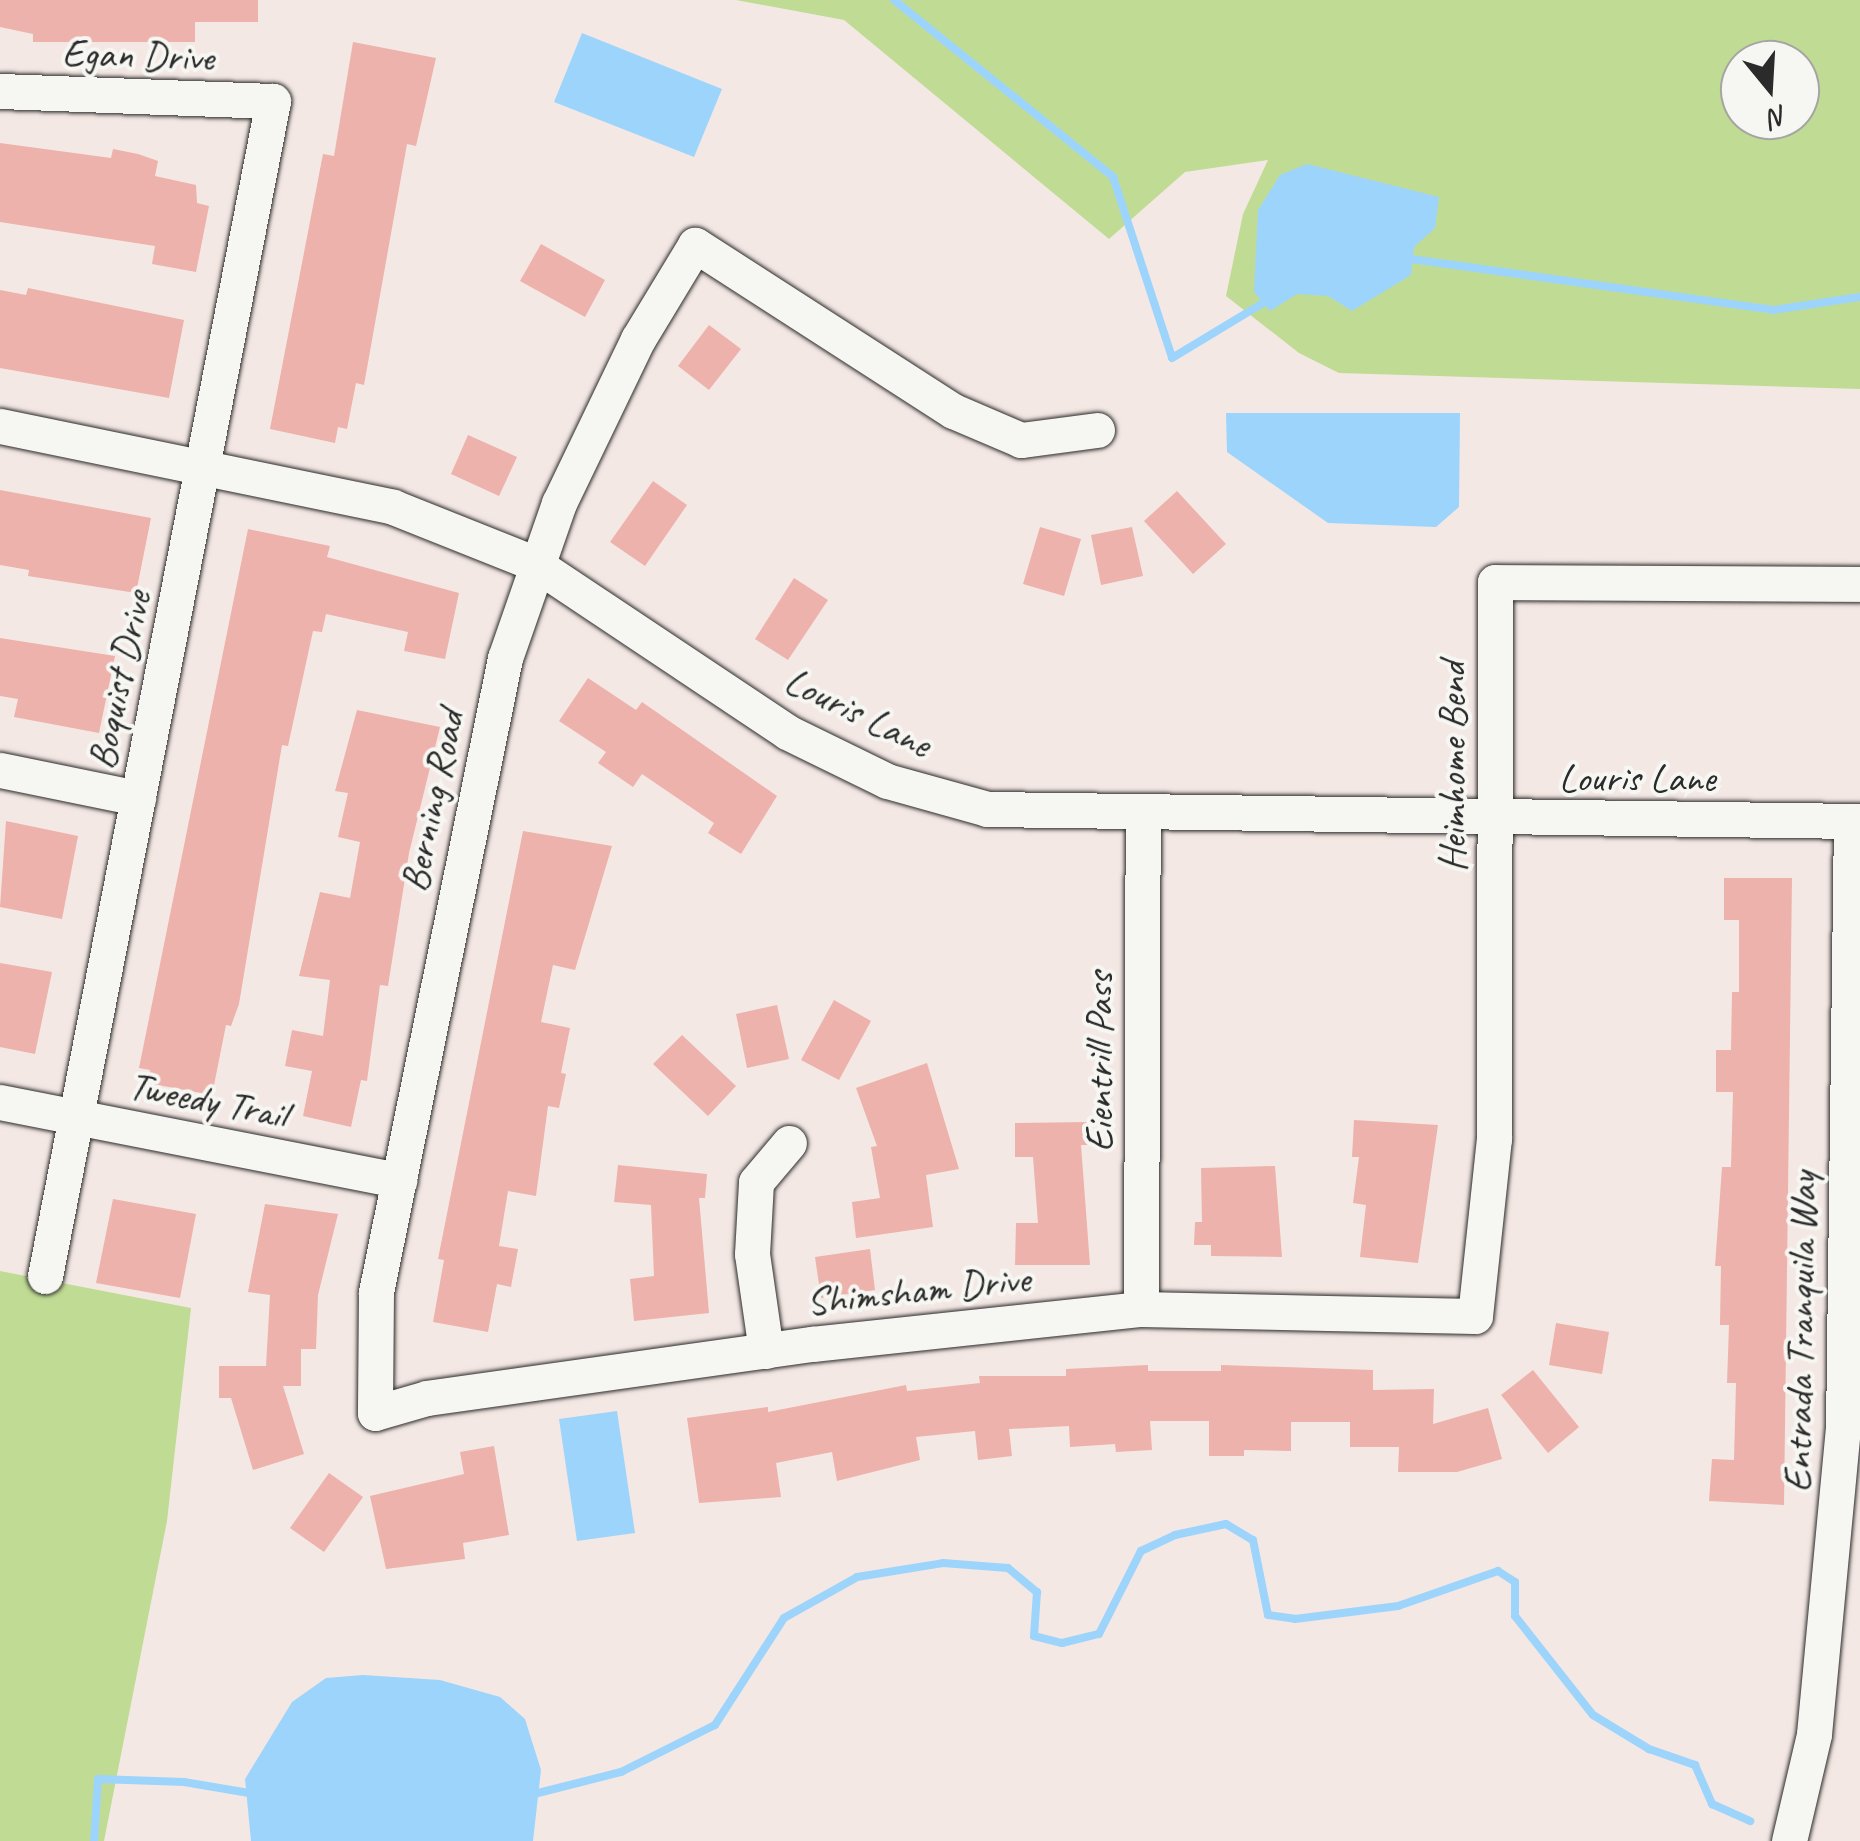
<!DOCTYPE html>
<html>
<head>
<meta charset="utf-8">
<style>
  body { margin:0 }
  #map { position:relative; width:1860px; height:1841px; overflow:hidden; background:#f4e8e4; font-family:Caveat,sans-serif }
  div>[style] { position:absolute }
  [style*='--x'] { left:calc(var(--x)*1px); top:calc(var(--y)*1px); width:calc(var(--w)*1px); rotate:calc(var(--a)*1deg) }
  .green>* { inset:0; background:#c0dc94 }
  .water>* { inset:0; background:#9dd4fc }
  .stream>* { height:8px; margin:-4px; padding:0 4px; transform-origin:4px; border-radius:4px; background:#9dd4fc }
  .building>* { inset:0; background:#edb2ab }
  .roads { filter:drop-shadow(0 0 2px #2b2b2b) drop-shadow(0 0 2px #2b2b2b) }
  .minor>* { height:35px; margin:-17.5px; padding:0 17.5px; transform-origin:17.5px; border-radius:17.5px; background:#f6f6f2 }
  span { translate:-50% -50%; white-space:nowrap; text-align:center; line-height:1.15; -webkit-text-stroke:8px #f6f6f2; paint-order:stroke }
  .street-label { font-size:40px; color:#2b2b2b }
  .north { position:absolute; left:1720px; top:40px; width:100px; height:100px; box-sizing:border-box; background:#f6f6f2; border:2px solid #a5a5a2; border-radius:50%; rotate:162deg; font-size:28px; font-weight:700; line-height:40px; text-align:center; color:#2b2b2b }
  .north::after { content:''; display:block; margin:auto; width:35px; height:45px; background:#2b2b2b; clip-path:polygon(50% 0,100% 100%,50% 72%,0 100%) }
</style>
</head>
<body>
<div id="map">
  <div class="green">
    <i style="clip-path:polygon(evenodd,736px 0,1860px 0,1860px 389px,1339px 373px,1299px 353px,1226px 296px,1243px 214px,1268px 160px,1185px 172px,1109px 239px,844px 20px,736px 0,1740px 60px,1800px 60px,1800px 120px,1740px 120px,1740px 60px)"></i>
    <i style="clip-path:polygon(0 1271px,191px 1308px,167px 1521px,104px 1841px,0 1841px)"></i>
  </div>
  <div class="water">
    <i style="clip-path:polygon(582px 33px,722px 89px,694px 157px,554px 102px)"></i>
    <i style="clip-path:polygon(1307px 164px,1439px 197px,1435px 228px,1414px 247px,1411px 275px,1352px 311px,1328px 296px,1297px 294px,1270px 311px,1254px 292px,1258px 210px,1280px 175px)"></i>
    <i style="clip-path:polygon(1226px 413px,1460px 413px,1459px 507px,1436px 527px,1328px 523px,1227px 452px)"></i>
    <i style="clip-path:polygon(617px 1411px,635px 1533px,577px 1541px,559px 1419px)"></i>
    <i style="clip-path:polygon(363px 1675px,440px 1680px,500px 1697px,525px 1719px,541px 1770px,533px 1841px,251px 1841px,245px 1779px,292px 1702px,326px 1678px)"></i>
  </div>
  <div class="stream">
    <i style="--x:894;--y:0;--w:282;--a:38.9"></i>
    <i style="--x:1113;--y:177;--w:190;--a:71.9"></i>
    <i style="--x:1172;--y:358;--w:112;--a:-31.1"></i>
    <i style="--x:1404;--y:258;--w:373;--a:8"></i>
    <i style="--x:1773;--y:310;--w:88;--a:-8.5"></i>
    <i style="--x:534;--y:1794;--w:90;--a:-14.2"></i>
    <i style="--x:621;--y:1772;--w:105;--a:-26.6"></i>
    <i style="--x:715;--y:1725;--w:127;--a:-57.2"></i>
    <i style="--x:784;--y:1618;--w:84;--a:-29.3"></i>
    <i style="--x:857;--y:1577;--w:87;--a:-9.2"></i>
    <i style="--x:943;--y:1563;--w:65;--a:4.4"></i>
    <i style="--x:1008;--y:1568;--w:38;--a:40"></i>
    <i style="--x:1037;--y:1592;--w:44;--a:93.9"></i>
    <i style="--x:1034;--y:1636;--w:29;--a:14"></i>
    <i style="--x:1062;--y:1643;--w:38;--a:-14"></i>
    <i style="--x:1099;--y:1634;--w:93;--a:-63.2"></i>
    <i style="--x:1141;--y:1551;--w:38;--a:-25"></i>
    <i style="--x:1175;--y:1535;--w:52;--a:-12.2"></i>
    <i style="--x:1226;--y:1524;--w:31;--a:31"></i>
    <i style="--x:1253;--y:1540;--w:76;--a:78.7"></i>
    <i style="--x:1268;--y:1615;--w:27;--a:8"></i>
    <i style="--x:1295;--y:1619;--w:104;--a:-7.2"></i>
    <i style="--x:1398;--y:1606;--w:106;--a:-19.3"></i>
    <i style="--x:1498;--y:1571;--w:20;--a:33"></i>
    <i style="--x:1515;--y:1582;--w:34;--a:90"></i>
    <i style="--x:1515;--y:1616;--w:126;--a:51.8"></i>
    <i style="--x:1593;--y:1715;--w:66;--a:31.3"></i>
    <i style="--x:1649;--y:1749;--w:49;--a:19.2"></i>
    <i style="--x:1695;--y:1765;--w:43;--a:66.4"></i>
    <i style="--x:1712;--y:1804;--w:42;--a:24.1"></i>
    <i style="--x:94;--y:1841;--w:62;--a:-86.3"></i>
    <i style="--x:98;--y:1779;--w:86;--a:2"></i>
    <i style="--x:184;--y:1782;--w:72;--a:9.6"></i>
  </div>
  <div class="building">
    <i style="clip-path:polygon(0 0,258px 0,258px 22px,195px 22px,195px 42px,33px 42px,33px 34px,0 27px)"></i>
    <i style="clip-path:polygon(353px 42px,436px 58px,416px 146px,407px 144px,364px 385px,356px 383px,347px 429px,338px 427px,335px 443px,270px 429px,323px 154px,334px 156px)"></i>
    <i style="clip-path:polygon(0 143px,111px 158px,113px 149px,138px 154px,158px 161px,155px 176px,196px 185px,197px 203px,209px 206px,196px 272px,152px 264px,155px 246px,0 222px)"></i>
    <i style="clip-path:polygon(541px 244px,605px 280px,585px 317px,520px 281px)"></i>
    <i style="clip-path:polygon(28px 288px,184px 320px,169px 398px,0 368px,0 290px,26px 295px)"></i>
    <i style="clip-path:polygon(709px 325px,741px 349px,709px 390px,678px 366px)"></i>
    <i style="clip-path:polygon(468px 435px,517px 457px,499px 496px,451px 474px)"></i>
    <i style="clip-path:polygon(653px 481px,687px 505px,645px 566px,610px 542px)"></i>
    <i style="clip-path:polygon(0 490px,151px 518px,136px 593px,28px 576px,29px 570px,0 565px)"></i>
    <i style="clip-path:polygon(1177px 491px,1226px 544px,1193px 574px,1144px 521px)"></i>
    <i style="clip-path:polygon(1040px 527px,1081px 539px,1064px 596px,1023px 584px)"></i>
    <i style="clip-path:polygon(1132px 527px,1143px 576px,1101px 585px,1091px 535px)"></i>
    <i style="clip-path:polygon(248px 529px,330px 546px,327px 557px,459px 593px,445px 659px,404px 651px,408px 632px,326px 614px,322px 632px,313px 631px,288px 746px,282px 745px,239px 1004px,231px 1026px,226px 1025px,212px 1095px,147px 1083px,150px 1070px,139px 1068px)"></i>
    <i style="clip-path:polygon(794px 578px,828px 600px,788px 660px,755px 639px)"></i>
    <i style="clip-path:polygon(0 638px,115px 656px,99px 733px,14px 717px,18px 699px,0 696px)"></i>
    <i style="clip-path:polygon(588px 678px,636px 710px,642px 702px,777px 796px,741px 854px,708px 833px,714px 823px,642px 774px,633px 787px,598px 763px,606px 752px,559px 721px)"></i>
    <i style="clip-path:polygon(357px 710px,440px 727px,409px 853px,388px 986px,380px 985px,367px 1081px,361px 1080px,351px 1127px,303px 1116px,312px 1071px,285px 1066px,292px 1030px,323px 1036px,330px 980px,299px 976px,320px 892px,350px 898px,360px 842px,338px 837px,348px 793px,335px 791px)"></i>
    <i style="clip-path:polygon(6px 821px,78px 836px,62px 919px,0 907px)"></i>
    <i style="clip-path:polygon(523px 831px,612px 846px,575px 970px,553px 965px,541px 1022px,570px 1028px,561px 1073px,566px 1074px,559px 1108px,548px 1106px,536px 1196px,508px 1191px,499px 1246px,518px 1249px,511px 1287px,497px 1284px,488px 1332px,433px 1322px,444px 1260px,438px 1259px)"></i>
    <i style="clip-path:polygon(1724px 878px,1792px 878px,1784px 1505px,1709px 1501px,1712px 1459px,1734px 1460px,1736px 1383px,1727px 1383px,1729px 1325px,1720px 1325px,1721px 1266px,1715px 1266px,1722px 1167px,1731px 1167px,1733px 1092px,1716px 1092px,1716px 1050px,1731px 1050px,1732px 992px,1739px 992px,1739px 920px,1724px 920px)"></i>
    <i style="clip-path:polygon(0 963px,52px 972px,35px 1054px,0 1047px)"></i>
    <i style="clip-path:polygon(834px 1000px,871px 1021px,839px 1080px,801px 1060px)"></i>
    <i style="clip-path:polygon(777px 1005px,789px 1059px,747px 1068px,736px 1014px)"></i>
    <i style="clip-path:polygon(682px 1035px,736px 1086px,708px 1116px,653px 1064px)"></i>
    <i style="clip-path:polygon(927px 1063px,959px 1169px,926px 1175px,933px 1227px,856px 1238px,852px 1202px,880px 1198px,871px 1147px,877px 1146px,856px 1088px)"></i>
    <i style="clip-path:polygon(1354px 1120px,1438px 1125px,1418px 1263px,1360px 1257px,1366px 1205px,1353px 1203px,1359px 1157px,1352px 1157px)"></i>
    <i style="clip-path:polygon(1089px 1122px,1088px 1145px,1081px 1145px,1090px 1265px,1015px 1265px,1016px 1223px,1038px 1223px,1033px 1157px,1015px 1157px,1015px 1123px)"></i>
    <i style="clip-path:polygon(618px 1165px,707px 1174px,705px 1198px,699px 1198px,709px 1313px,634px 1321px,630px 1279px,654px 1276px,651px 1205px,614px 1202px)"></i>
    <i style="clip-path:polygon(1275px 1166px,1282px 1257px,1211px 1256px,1211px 1245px,1194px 1245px,1195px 1222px,1202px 1222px,1201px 1168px)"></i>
    <i style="clip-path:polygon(113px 1199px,196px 1214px,180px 1298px,96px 1283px)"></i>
    <i style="clip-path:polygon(265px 1204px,338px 1214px,318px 1295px,316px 1349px,301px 1349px,301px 1386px,283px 1386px,304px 1454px,253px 1470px,231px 1398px,219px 1398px,219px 1366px,266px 1366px,270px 1295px,248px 1292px)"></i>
    <i style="clip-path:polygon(870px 1249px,875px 1290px,821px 1298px,815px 1257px)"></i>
    <i style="clip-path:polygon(1556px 1323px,1609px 1332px,1602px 1374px,1549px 1365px)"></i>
    <i style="clip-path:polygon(1148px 1365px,1148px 1371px,1221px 1371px,1221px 1365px,1373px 1370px,1373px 1390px,1434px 1389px,1433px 1424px,1488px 1408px,1502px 1459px,1457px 1472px,1398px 1472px,1399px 1447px,1350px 1447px,1350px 1422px,1291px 1422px,1291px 1451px,1244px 1450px,1244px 1456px,1209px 1456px,1209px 1421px,1150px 1421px,1152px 1450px,1116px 1452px,1115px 1444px,1070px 1447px,1069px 1426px,1009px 1429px,1012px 1456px,978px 1460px,975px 1431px,916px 1437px,920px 1460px,837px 1481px,832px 1452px,776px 1463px,781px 1497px,699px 1503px,687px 1418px,768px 1407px,768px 1412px,906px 1385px,907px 1391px,980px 1383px,979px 1376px,1066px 1376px,1066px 1369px)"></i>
    <i style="clip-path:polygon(1533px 1370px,1579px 1427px,1548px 1453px,1501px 1395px)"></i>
    <i style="clip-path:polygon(494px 1446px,509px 1535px,463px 1543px,465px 1559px,386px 1569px,370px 1496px,464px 1474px,460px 1452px)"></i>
    <i style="clip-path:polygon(329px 1473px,363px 1497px,324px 1552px,290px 1528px)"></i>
  </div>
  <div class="roads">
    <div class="minor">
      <i style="--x:0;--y:91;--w:273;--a:2.1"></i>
      <i style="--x:273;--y:101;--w:1197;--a:100.98"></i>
      <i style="--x:0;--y:426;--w:401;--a:11.6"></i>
      <i style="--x:393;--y:507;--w:152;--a:21.7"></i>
      <i style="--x:534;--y:563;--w:304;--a:33.7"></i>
      <i style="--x:787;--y:732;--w:111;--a:26.1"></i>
      <i style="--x:887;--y:781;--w:104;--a:15.6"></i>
      <i style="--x:987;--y:809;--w:873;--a:0.79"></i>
      <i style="--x:1097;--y:430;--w:77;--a:172.5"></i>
      <i style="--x:1021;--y:440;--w:74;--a:-156.9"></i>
      <i style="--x:953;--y:411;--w:307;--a:-147.2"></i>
      <i style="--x:695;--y:245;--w:110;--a:121.2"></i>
      <i style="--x:638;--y:339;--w:182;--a:115.7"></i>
      <i style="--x:559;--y:503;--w:164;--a:109.2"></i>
      <i style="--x:505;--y:658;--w:647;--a:101.5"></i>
      <i style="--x:376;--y:1292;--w:121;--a:90.5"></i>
      <i style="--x:375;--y:1413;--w:54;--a:-16.1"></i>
      <i style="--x:427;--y:1398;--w:389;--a:-8"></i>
      <i style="--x:812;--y:1344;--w:331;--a:-6.1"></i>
      <i style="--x:1141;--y:1309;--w:334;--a:1.2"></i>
      <i style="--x:1475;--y:1316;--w:178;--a:-83.9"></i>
      <i style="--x:1494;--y:1139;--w:557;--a:-89.9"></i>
      <i style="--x:1495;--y:582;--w:365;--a:0.3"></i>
      <i style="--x:0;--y:770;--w:141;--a:11.5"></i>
      <i style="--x:0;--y:1102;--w:407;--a:11.1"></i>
      <i style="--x:1141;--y:1309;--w:495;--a:-89.8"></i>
      <i style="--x:766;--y:1351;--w:98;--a:-98.2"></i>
      <i style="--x:752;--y:1254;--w:72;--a:-86.8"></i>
      <i style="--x:756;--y:1182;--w:51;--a:-49.8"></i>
      <i style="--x:1789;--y:1841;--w:110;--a:-76.8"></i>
      <i style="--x:1814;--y:1734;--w:306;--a:-84.6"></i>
      <i style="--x:1843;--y:1429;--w:608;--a:-89.25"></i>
    </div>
  </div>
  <div class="street-label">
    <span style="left:138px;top:55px;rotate:2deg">Egan Drive</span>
    <span style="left:119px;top:680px;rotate:-78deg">Boquist Drive</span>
    <span style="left:858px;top:712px;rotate:26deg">Louris Lane</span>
    <span style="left:1452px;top:767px;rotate:-90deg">Heimhome Bend</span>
    <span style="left:1637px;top:778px">Louris Lane</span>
    <span style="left:432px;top:801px;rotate:-78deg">Berning Road</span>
    <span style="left:1099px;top:1062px;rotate:-90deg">Eientrill Pass</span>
    <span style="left:208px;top:1100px;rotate:11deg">Tweedy Trail</span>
    <span style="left:918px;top:1290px;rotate:-6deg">Shimsham Drive</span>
    <span style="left:1800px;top:1332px;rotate:-89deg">Entrada Tranquila Way</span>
  </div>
  <div class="north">N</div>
</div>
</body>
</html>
